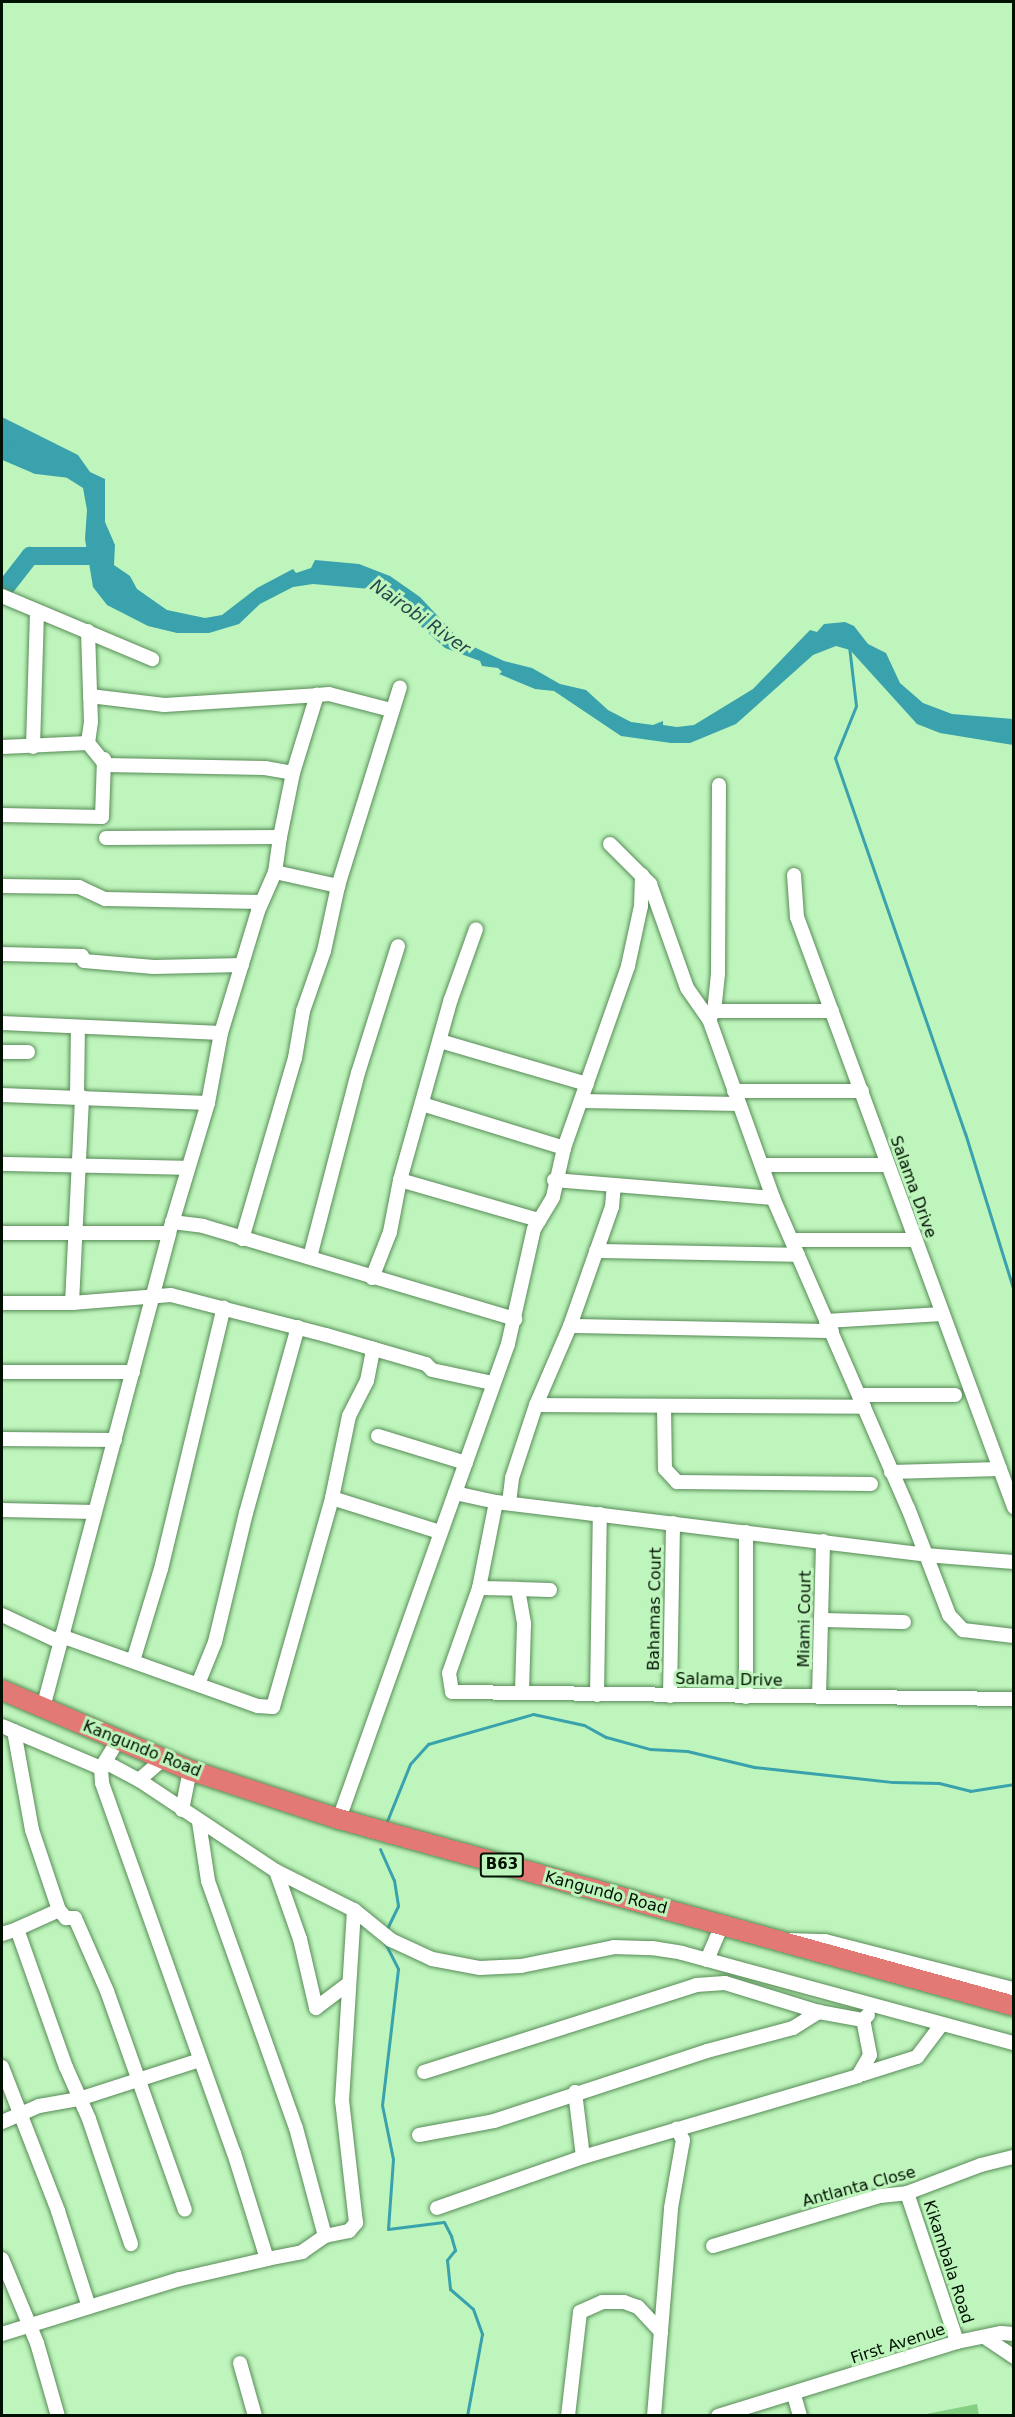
<!DOCTYPE html>
<html>
<head>
<meta charset="utf-8">
<style>
  body { margin:0 }
  #map { position:relative; width:1015px; height:2417px; overflow:hidden; background:#bef5bc; font-family:"DejaVu Sans",sans-serif }
  div>[style] { position:absolute }
  [style*='--x'] { left:calc(var(--x)*1px); top:calc(var(--y)*1px); width:calc(var(--w)*1px); rotate:calc(var(--a)*1deg) }
  .green>* { inset:0; background:#85d184 }
  .water>* { inset:0; background:#3aa2ac }
  .stream>* { height:3px; margin:-1.5px; padding:0 1.5px; transform-origin:1.5px; border-radius:1.5px; background:#3aa2ac }
  .river>* { height:18px; margin:-9px; padding:0 9px; transform-origin:9px; border-radius:9px; background:#3aa2ac }
  .roads { filter:drop-shadow(0 0 2px #588b57) drop-shadow(0 0 2px #588b57) }
  .minor>* { height:14px; margin:-7px; padding:0 7px; transform-origin:7px; border-radius:7px; background:#fff }
  .highway>* { height:20px; margin:-10px; padding:0 10px; transform-origin:10px; border-radius:10px; background:#e27974 }
  span { translate:-50% -50%; white-space:nowrap; text-align:center; line-height:1.15; -webkit-text-stroke:6px #bef5bc; paint-order:stroke }
  .shield-label span { padding:2px 4px; background:#bef5bc; border:2px solid; border-radius:4px; -webkit-text-stroke-width:0 }
  .shield-label { font-size:15px; color:#001001; font-weight:700 }
  .street-label { font-size:16px; color:#001001 }
  .water-label { font-size:18px; color:#274649; font-style:italic }
  .frame { position:absolute; inset:0; border:3px solid #001001; pointer-events:none }
</style>
</head>
<body>
<div id="map">
  <div class="green">
    <i style="clip-path:polygon(977px 2404px,979px 2415px,921px 2415px)"></i>
  </div>
  <div class="water">
    <i style="clip-path:polygon(2px 417px,78px 455px,90px 472px,105px 479px,105px 522px,115px 545px,114px 565px,130px 576px,137px 589px,167px 610px,205px 618px,222px 615px,257px 588px,293px 569px,296px 573px,311px 568px,315px 560px,359px 564px,390px 576px,420px 597px,461px 641px,504px 661px,532px 668px,560px 684px,586px 690px,608px 710px,631px 722px,653px 725px,663px 721px,663px 725px,677px 727px,694px 725px,753px 689px,810px 630px,817px 632px,824px 624px,845px 622px,854px 626px,868px 644px,886px 653px,900px 683px,923px 703px,952px 714px,1013px 719px,1013px 745px,940px 733px,917px 724px,850px 650px,836px 646px,813px 655px,736px 724px,690px 743px,671px 743px,621px 736px,554px 691px,535px 689px,499px 674px,502px 672px,498px 668px,482px 666px,480px 661px,445px 648px,396px 604px,370px 589px,313px 584px,293px 587px,260px 604px,239px 624px,209px 633px,177px 633px,148px 626px,107px 605px,93px 587px,85px 539px,87px 510px,83px 488px,45px 464px,2px 452px)"></i>
  </div>
  <div class="stream">
    <i style="--x:849;--y:646;--w:60;--a:83.3"></i>
    <i style="--x:856;--y:706;--w:56;--a:112"></i>
    <i style="--x:835;--y:758;--w:397;--a:70.9"></i>
    <i style="--x:965;--y:1133;--w:165;--a:72.8"></i>
    <i style="--x:385;--y:1826;--w:67;--a:-68"></i>
    <i style="--x:410;--y:1764;--w:27;--a:-48"></i>
    <i style="--x:428;--y:1744;--w:109;--a:-15.9"></i>
    <i style="--x:533;--y:1714;--w:52;--a:12.2"></i>
    <i style="--x:584;--y:1725;--w:25;--a:29"></i>
    <i style="--x:606;--y:1737;--w:46;--a:15.3"></i>
    <i style="--x:650;--y:1749;--w:37;--a:3"></i>
    <i style="--x:687;--y:1751;--w:69;--a:13.4"></i>
    <i style="--x:754;--y:1767;--w:140;--a:6.2"></i>
    <i style="--x:893;--y:1782;--w:46;--a:1.2"></i>
    <i style="--x:939;--y:1783;--w:32;--a:14"></i>
    <i style="--x:970;--y:1791;--w:45;--a:-9"></i>
    <i style="--x:380;--y:1849;--w:34;--a:66"></i>
    <i style="--x:394;--y:1880;--w:26;--a:81"></i>
    <i style="--x:398;--y:1906;--w:25;--a:116"></i>
    <i style="--x:385;--y:1943;--w:29;--a:63"></i>
    <i style="--x:398;--y:1969;--w:137;--a:96.7"></i>
    <i style="--x:382;--y:2105;--w:55;--a:78.5"></i>
    <i style="--x:393;--y:2159;--w:70;--a:94.1"></i>
    <i style="--x:388;--y:2229;--w:56;--a:-7.1"></i>
    <i style="--x:444;--y:2222;--w:16;--a:63"></i>
    <i style="--x:451;--y:2236;--w:15;--a:74"></i>
    <i style="--x:455;--y:2250;--w:13;--a:129"></i>
    <i style="--x:447;--y:2260;--w:29;--a:84"></i>
    <i style="--x:450;--y:2289;--w:30;--a:41"></i>
    <i style="--x:473;--y:2309;--w:27;--a:70"></i>
    <i style="--x:482;--y:2334;--w:83;--a:100.4"></i>
  </div>
  <div class="river">
    <i style="--x:2;--y:450;--w:38;--a:23"></i>
    <i style="--x:37;--y:465;--w:34;--a:7"></i>
    <i style="--x:2;--y:592;--w:46;--a:-52.1"></i>
    <i style="--x:30;--y:556;--w:75;--a:0"></i>
  </div>
  <div class="roads">
    <div class="minor">
      <i style="--x:2;--y:596;--w:163;--a:22.8"></i>
      <i style="--x:90;--y:696;--w:75;--a:6.9"></i>
      <i style="--x:164;--y:705;--w:153;--a:-3.7"></i>
      <i style="--x:88;--y:743;--w:28;--a:51"></i>
      <i style="--x:106;--y:765;--w:159;--a:1.1"></i>
      <i style="--x:265;--y:768;--w:28;--a:10"></i>
      <i style="--x:293;--y:773;--w:82;--a:-72.9"></i>
      <i style="--x:317;--y:695;--w:12;--a:-5"></i>
      <i style="--x:329;--y:694;--w:64;--a:14.5"></i>
      <i style="--x:2;--y:747;--w:86;--a:-2.7"></i>
      <i style="--x:88;--y:743;--w:21;--a:-82"></i>
      <i style="--x:91;--y:722;--w:91;--a:-91.9"></i>
      <i style="--x:33;--y:747;--w:136;--a:-88.3"></i>
      <i style="--x:719;--y:785;--w:189;--a:90.3"></i>
      <i style="--x:718;--y:974;--w:37;--a:96"></i>
      <i style="--x:714;--y:1011;--w:9;--a:122"></i>
      <i style="--x:709;--y:1019;--w:190;--a:70.3"></i>
      <i style="--x:2;--y:815;--w:100;--a:1.1"></i>
      <i style="--x:102;--y:817;--w:58;--a:-88"></i>
      <i style="--x:280;--y:837;--w:65;--a:-78.5"></i>
      <i style="--x:106;--y:838;--w:174;--a:-0.3"></i>
      <i style="--x:280;--y:837;--w:35;--a:98"></i>
      <i style="--x:275;--y:872;--w:65;--a:12.5"></i>
      <i style="--x:610;--y:844;--w:57;--a:45"></i>
      <i style="--x:650;--y:884;--w:110;--a:70.4"></i>
      <i style="--x:687;--y:988;--w:38;--a:55"></i>
      <i style="--x:794;--y:875;--w:42;--a:85.9"></i>
      <i style="--x:797;--y:917;--w:629;--a:69.81"></i>
      <i style="--x:2;--y:886;--w:77;--a:0.7"></i>
      <i style="--x:79;--y:887;--w:29;--a:25"></i>
      <i style="--x:105;--y:899;--w:156;--a:1.1"></i>
      <i style="--x:2;--y:954;--w:80;--a:1.4"></i>
      <i style="--x:82;--y:956;--w:5;--a:68"></i>
      <i style="--x:84;--y:961;--w:70;--a:4.9"></i>
      <i style="--x:154;--y:967;--w:88;--a:-1.3"></i>
      <i style="--x:714;--y:1011;--w:118;--a:0"></i>
      <i style="--x:2;--y:1023;--w:219;--a:2.6"></i>
      <i style="--x:440;--y:1041;--w:153;--a:16.3"></i>
      <i style="--x:2;--y:1052;--w:26;--a:0"></i>
      <i style="--x:734;--y:1091;--w:128;--a:0"></i>
      <i style="--x:2;--y:1095;--w:206;--a:2.2"></i>
      <i style="--x:77;--y:1096;--w:68;--a:-89.2"></i>
      <i style="--x:582;--y:1101;--w:157;--a:1.1"></i>
      <i style="--x:422;--y:1104;--w:149;--a:17.2"></i>
      <i style="--x:2;--y:1164;--w:186;--a:1.2"></i>
      <i style="--x:763;--y:1165;--w:125;--a:0"></i>
      <i style="--x:400;--y:1180;--w:145;--a:16.1"></i>
      <i style="--x:554;--y:1180;--w:220;--a:4.7"></i>
      <i style="--x:773;--y:1198;--w:338;--a:66.5"></i>
      <i style="--x:908;--y:1508;--w:115;--a:69"></i>
      <i style="--x:949;--y:1615;--w:21;--a:47"></i>
      <i style="--x:963;--y:1630;--w:51;--a:6.7"></i>
      <i style="--x:172;--y:1222;--w:31;--a:7"></i>
      <i style="--x:203;--y:1226;--w:326;--a:16.6"></i>
      <i style="--x:2;--y:1233;--w:167;--a:0"></i>
      <i style="--x:242;--y:1239;--w:189;--a:-73.7"></i>
      <i style="--x:295;--y:1058;--w:48;--a:-80.3"></i>
      <i style="--x:303;--y:1011;--w:64;--a:-70.7"></i>
      <i style="--x:324;--y:951;--w:66;--a:-77.8"></i>
      <i style="--x:338;--y:886;--w:208;--a:-72.7"></i>
      <i style="--x:793;--y:1240;--w:122;--a:0"></i>
      <i style="--x:596;--y:1251;--w:202;--a:1.1"></i>
      <i style="--x:310;--y:1257;--w:190;--a:-75.4"></i>
      <i style="--x:358;--y:1073;--w:133;--a:-72.5"></i>
      <i style="--x:372;--y:1278;--w:49;--a:-68.6"></i>
      <i style="--x:390;--y:1232;--w:53;--a:-79.1"></i>
      <i style="--x:400;--y:1180;--w:188;--a:-74.3"></i>
      <i style="--x:451;--y:999;--w:74;--a:-70.3"></i>
      <i style="--x:2;--y:1303;--w:70;--a:0"></i>
      <i style="--x:72;--y:1303;--w:99;--a:-4.6"></i>
      <i style="--x:171;--y:1295;--w:160;--a:14.5"></i>
      <i style="--x:326;--y:1335;--w:104;--a:16.2"></i>
      <i style="--x:426;--y:1364;--w:8;--a:45"></i>
      <i style="--x:432;--y:1370;--w:61;--a:12.2"></i>
      <i style="--x:72;--y:1303;--w:206;--a:-87.2"></i>
      <i style="--x:826;--y:1321;--w:116;--a:-3.5"></i>
      <i style="--x:570;--y:1326;--w:262;--a:1.1"></i>
      <i style="--x:2;--y:1372;--w:131;--a:0"></i>
      <i style="--x:859;--y:1395;--w:96;--a:0"></i>
      <i style="--x:536;--y:1405;--w:328;--a:0.3"></i>
      <i style="--x:664;--y:1408;--w:61;--a:89.1"></i>
      <i style="--x:665;--y:1469;--w:18;--a:47"></i>
      <i style="--x:677;--y:1482;--w:194;--a:0.6"></i>
      <i style="--x:378;--y:1436;--w:92;--a:17.1"></i>
      <i style="--x:2;--y:1439;--w:113;--a:0.5"></i>
      <i style="--x:891;--y:1472;--w:109;--a:-1.6"></i>
      <i style="--x:455;--y:1493;--w:42;--a:12.4"></i>
      <i style="--x:496;--y:1502;--w:432;--a:7"></i>
      <i style="--x:925;--y:1555;--w:89;--a:4.5"></i>
      <i style="--x:332;--y:1498;--w:113;--a:17.5"></i>
      <i style="--x:496;--y:1502;--w:88;--a:101.2"></i>
      <i style="--x:479;--y:1588;--w:90;--a:109.4"></i>
      <i style="--x:449;--y:1673;--w:19;--a:81"></i>
      <i style="--x:452;--y:1692;--w:562;--a:0.71"></i>
      <i style="--x:509;--y:1503;--w:25;--a:-83"></i>
      <i style="--x:512;--y:1478;--w:77;--a:-71.8"></i>
      <i style="--x:536;--y:1405;--w:86;--a:-66.7"></i>
      <i style="--x:570;--y:1326;--w:126;--a:-70.6"></i>
      <i style="--x:612;--y:1207;--w:22;--a:-85"></i>
      <i style="--x:2;--y:1510;--w:93;--a:1.2"></i>
      <i style="--x:746;--y:1532;--w:165;--a:90"></i>
      <i style="--x:479;--y:1588;--w:39;--a:1"></i>
      <i style="--x:518;--y:1589;--w:36;--a:80"></i>
      <i style="--x:524;--y:1624;--w:69;--a:91.7"></i>
      <i style="--x:518;--y:1589;--w:32;--a:2"></i>
      <i style="--x:2;--y:1615;--w:64;--a:25"></i>
      <i style="--x:821;--y:1620;--w:83;--a:1.4"></i>
      <i style="--x:61;--y:1636;--w:209;--a:19.6"></i>
      <i style="--x:258;--y:1706;--w:15;--a:4"></i>
      <i style="--x:273;--y:1707;--w:217;--a:-74.2"></i>
      <i style="--x:332;--y:1498;--w:84;--a:-78.3"></i>
      <i style="--x:349;--y:1416;--w:39;--a:-63"></i>
      <i style="--x:367;--y:1381;--w:33;--a:-79"></i>
      <i style="--x:133;--y:1661;--w:96;--a:-73.1"></i>
      <i style="--x:161;--y:1569;--w:269;--a:-76.5"></i>
      <i style="--x:198;--y:1684;--w:45;--a:-68"></i>
      <i style="--x:215;--y:1642;--w:133;--a:-76.5"></i>
      <i style="--x:246;--y:1513;--w:193;--a:-74.4"></i>
      <i style="--x:597;--y:1695;--w:181;--a:-89.1"></i>
      <i style="--x:670;--y:1696;--w:173;--a:-89"></i>
      <i style="--x:819;--y:1697;--w:156;--a:-88.5"></i>
      <i style="--x:43;--y:1708;--w:491;--a:-75.1"></i>
      <i style="--x:169;--y:1233;--w:136;--a:-73.3"></i>
      <i style="--x:208;--y:1103;--w:71;--a:-79.5"></i>
      <i style="--x:221;--y:1033;--w:127;--a:-73.1"></i>
      <i style="--x:258;--y:911;--w:43;--a:-66.4"></i>
      <i style="--x:2;--y:1726;--w:108;--a:23"></i>
      <i style="--x:14;--y:1731;--w:101;--a:79.7"></i>
      <i style="--x:32;--y:1830;--w:84;--a:71.4"></i>
      <i style="--x:59;--y:1910;--w:11;--a:49"></i>
      <i style="--x:66;--y:1918;--w:9;--a:0"></i>
      <i style="--x:75;--y:1918;--w:80;--a:66.3"></i>
      <i style="--x:107;--y:1991;--w:232;--a:70.4"></i>
      <i style="--x:118;--y:1740;--w:33;--a:121"></i>
      <i style="--x:101;--y:1768;--w:15;--a:86"></i>
      <i style="--x:102;--y:1783;--w:393;--a:70.4"></i>
      <i style="--x:234;--y:2153;--w:111;--a:72.7"></i>
      <i style="--x:267;--y:2259;--w:36;--a:-11"></i>
      <i style="--x:302;--y:2252;--w:28;--a:-35"></i>
      <i style="--x:325;--y:2236;--w:25;--a:-12"></i>
      <i style="--x:349;--y:2231;--w:11;--a:-49"></i>
      <i style="--x:356;--y:2223;--w:123;--a:-96.5"></i>
      <i style="--x:342;--y:2101;--w:191;--a:-86.4"></i>
      <i style="--x:105;--y:1762;--w:38;--a:28"></i>
      <i style="--x:139;--y:1780;--w:164;--a:33.6"></i>
      <i style="--x:276;--y:1871;--w:87;--a:26.6"></i>
      <i style="--x:354;--y:1910;--w:48;--a:39"></i>
      <i style="--x:391;--y:1940;--w:45;--a:24.9"></i>
      <i style="--x:432;--y:1959;--w:49;--a:10.6"></i>
      <i style="--x:480;--y:1968;--w:41;--a:-2.8"></i>
      <i style="--x:521;--y:1966;--w:95;--a:-11.5"></i>
      <i style="--x:614;--y:1947;--w:38;--a:2"></i>
      <i style="--x:652;--y:1948;--w:30;--a:9"></i>
      <i style="--x:682;--y:1953;--w:344;--a:15.2"></i>
      <i style="--x:139;--y:1780;--w:32;--a:-41"></i>
      <i style="--x:182;--y:1810;--w:41;--a:-78.7"></i>
      <i style="--x:339;--y:1819;--w:504;--a:-70.41"></i>
      <i style="--x:508;--y:1344;--w:118;--a:-77.3"></i>
      <i style="--x:534;--y:1229;--w:37;--a:-59"></i>
      <i style="--x:553;--y:1197;--w:50;--a:-77.3"></i>
      <i style="--x:564;--y:1148;--w:193;--a:-70.6"></i>
      <i style="--x:628;--y:966;--w:61;--a:-77.8"></i>
      <i style="--x:641;--y:906;--w:31;--a:-88"></i>
      <i style="--x:199;--y:1822;--w:60;--a:81.3"></i>
      <i style="--x:208;--y:1881;--w:262;--a:70.4"></i>
      <i style="--x:296;--y:2128;--w:112;--a:75"></i>
      <i style="--x:276;--y:1871;--w:72;--a:70.6"></i>
      <i style="--x:300;--y:1939;--w:71;--a:76.9"></i>
      <i style="--x:316;--y:2008;--w:39;--a:-37"></i>
      <i style="--x:17;--y:1929;--w:46;--a:-24.3"></i>
      <i style="--x:2;--y:1934;--w:16;--a:-18"></i>
      <i style="--x:17;--y:1929;--w:146;--a:70.5"></i>
      <i style="--x:66;--y:2067;--w:57;--a:66.1"></i>
      <i style="--x:89;--y:2119;--w:132;--a:71.4"></i>
      <i style="--x:788;--y:1940;--w:37;--a:2"></i>
      <i style="--x:825;--y:1941;--w:195;--a:14.3"></i>
      <i style="--x:707;--y:1960;--w:38;--a:-67"></i>
      <i style="--x:2;--y:2067;--w:155;--a:68.7"></i>
      <i style="--x:58;--y:2211;--w:101;--a:72.1"></i>
      <i style="--x:424;--y:2072;--w:286;--a:-17.7"></i>
      <i style="--x:696;--y:1985;--w:29;--a:-4"></i>
      <i style="--x:725;--y:1983;--w:98;--a:17.1"></i>
      <i style="--x:863;--y:2074;--w:57;--a:-17.5"></i>
      <i style="--x:917;--y:2057;--w:41;--a:-52.9"></i>
      <i style="--x:575;--y:2092;--w:65;--a:83"></i>
      <i style="--x:2;--y:2122;--w:40;--a:-23.4"></i>
      <i style="--x:39;--y:2106;--w:41;--a:-9.9"></i>
      <i style="--x:79;--y:2099;--w:127;--a:-17.9"></i>
      <i style="--x:419;--y:2135;--w:76;--a:-10.6"></i>
      <i style="--x:494;--y:2121;--w:224;--a:-18.2"></i>
      <i style="--x:707;--y:2051;--w:89;--a:-15"></i>
      <i style="--x:793;--y:2028;--w:31;--a:-32"></i>
      <i style="--x:819;--y:2012;--w:45;--a:10.3"></i>
      <i style="--x:863;--y:2020;--w:7;--a:-45"></i>
      <i style="--x:907;--y:2193;--w:157;--a:71.4"></i>
      <i style="--x:437;--y:2208;--w:155;--a:-19.3"></i>
      <i style="--x:583;--y:2157;--w:287;--a:-16.4"></i>
      <i style="--x:858;--y:2076;--w:24;--a:-60"></i>
      <i style="--x:870;--y:2055;--w:36;--a:-101"></i>
      <i style="--x:713;--y:2246;--w:174;--a:-16.7"></i>
      <i style="--x:880;--y:2196;--w:27;--a:-6"></i>
      <i style="--x:907;--y:2193;--w:79;--a:-20.7"></i>
      <i style="--x:981;--y:2165;--w:34;--a:-14"></i>
      <i style="--x:2;--y:2259;--w:91;--a:67.4"></i>
      <i style="--x:37;--y:2343;--w:76;--a:74"></i>
      <i style="--x:2;--y:2334;--w:186;--a:-17.2"></i>
      <i style="--x:180;--y:2279;--w:89;--a:-12.9"></i>
      <i style="--x:986;--y:2338;--w:34;--a:34"></i>
      <i style="--x:240;--y:2363;--w:55;--a:74.2"></i>
      <i style="--x:794;--y:2395;--w:22;--a:74"></i>
      <i style="--x:568;--y:2416;--w:105;--a:-83.4"></i>
      <i style="--x:580;--y:2312;--w:24;--a:-24"></i>
      <i style="--x:602;--y:2302;--w:22;--a:0"></i>
      <i style="--x:624;--y:2302;--w:15;--a:20"></i>
      <i style="--x:638;--y:2307;--w:34;--a:47"></i>
      <i style="--x:654;--y:2416;--w:209;--a:-85.3"></i>
      <i style="--x:671;--y:2208;--w:69;--a:-80"></i>
      <i style="--x:683;--y:2140;--w:13;--a:-119"></i>
      <i style="--x:718;--y:2416;--w:250;--a:-17.2"></i>
      <i style="--x:957;--y:2342;--w:45;--a:-11.6"></i>
      <i style="--x:1001;--y:2333;--w:13;--a:4"></i>
    </div>
    <div class="highway">
      <i style="--x:2;--y:1690;--w:204;--a:23.1"></i>
      <i style="--x:190;--y:1770;--w:157;--a:18.2"></i>
      <i style="--x:339;--y:1819;--w:700;--a:15.48"></i>
    </div>
  </div>
  <div class="shield-label">
    <span style="left:502px;top:1865px">B63</span>
  </div>
  <div class="street-label">
    <span style="left:913px;top:1187px;rotate:70deg">Salama Drive</span>
    <span style="left:655px;top:1609px;rotate:-89deg">Bahamas Court</span>
    <span style="left:805px;top:1619px;rotate:-89deg">Miami Court</span>
    <span style="left:729px;top:1680px;rotate:1deg">Salama Drive</span>
    <span style="left:142px;top:1749px;rotate:22deg">Kangundo Road</span>
    <span style="left:606px;top:1893px;rotate:15deg">Kangundo Road</span>
    <span style="left:859px;top:2187px;rotate:-15deg">Antlanta Close</span>
    <span style="left:948px;top:2262px;rotate:72deg">Kikambala Road</span>
    <span style="left:898px;top:2344px;rotate:-18deg">First Avenue</span>
  </div>
  <div class="water-label">
    <span style="left:420px;top:617px;rotate:35deg">Nairobi River</span>
  </div>
  <div class="frame"></div>
</div>
</body>
</html>
